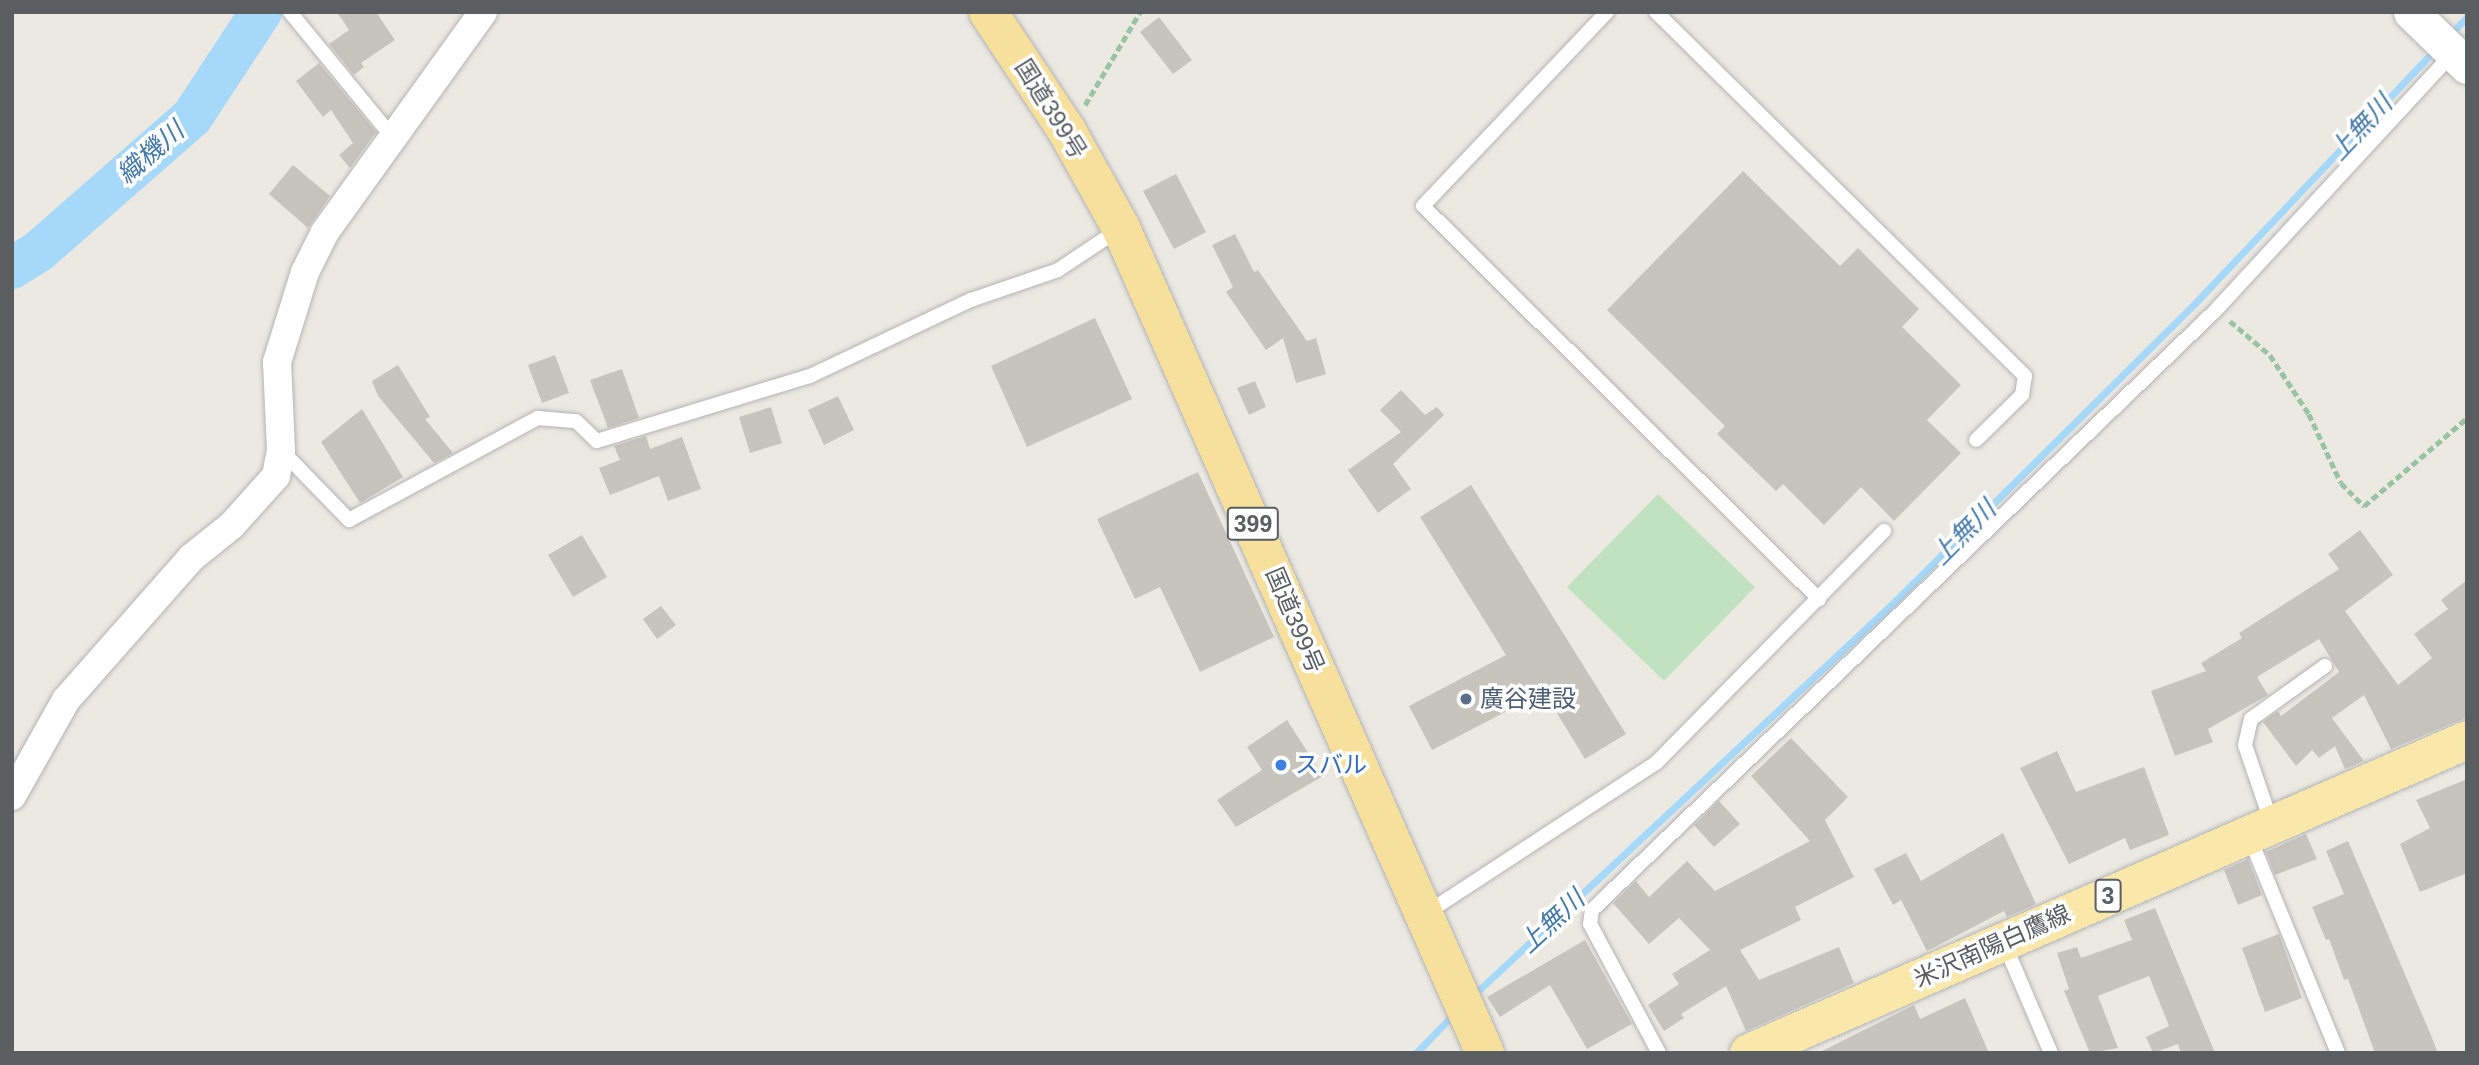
<!DOCTYPE html>
<html>
<head>
<meta charset="utf-8">
<style>
  body { margin:0 }
  #map { position:relative; width:2479px; height:1065px; overflow:hidden; background:#ece9e2; font-family:Helvetica,"Noto Sans JP",sans-serif }
  div>[style] { position:absolute }
  [style*='--x'] { left:calc(var(--x)*1px); top:calc(var(--y)*1px); width:calc(var(--w)*1px); rotate:calc(var(--a)*1deg) }
  .green>* { inset:0; background:#c1e2bf }
  .stream>* { height:7px; margin:-3.5px; padding:0 3.5px; transform-origin:3.5px; border-radius:3.5px; background:#a5d8f9 }
  .river>* { height:42px; margin:-21px; padding:0 21px; transform-origin:21px; border-radius:21px; background:#a5d8f9 }
  .building>* { inset:0; background:#c7c4be }
  .path>* { height:4.5px; margin-top:-2.25px; transform-origin:0; background:repeating-linear-gradient(90deg,#99c3a3 0 7px,transparent 0 10.5px) }
  .roads { filter:drop-shadow(0 0 2px #b2b4b8) drop-shadow(0 0 2px #b2b4b8) }
  .service>* { height:14px; margin:-7px; padding:0 7px; transform-origin:7px; border-radius:7px; background:#fff }
  .minor>* { height:28px; margin:-14px; padding:0 14px; transform-origin:14px; border-radius:14px; background:#fff }
  .tertiary>* { height:35px; margin:-17.5px; padding:0 17.5px; transform-origin:17.5px; border-radius:17.5px; background:#fff }
  .primary>* { height:38px; margin:-19px; padding:0 19px; transform-origin:19px; border-radius:19px; background:#f9e8a9 }
  .trunk>* { height:38px; margin:-19px; padding:0 19px; transform-origin:19px; border-radius:19px; background:#f7df9c }
  .dots>* { width:19px; height:19px; translate:-50% -50%; box-sizing:border-box; border:4px solid #fff; border-radius:50% }
  span { translate:-50% -50%; white-space:nowrap; text-align:center; line-height:1.15; -webkit-text-stroke:7px #fff; paint-order:stroke }
  .shield-label span { padding:2px 5px; background:#fff; border:2px solid; border-radius:5px; -webkit-text-stroke-width:0 }
  .shield-label { font-size:23px; color:#5a5e61; font-weight:700 }
  .street-label { font-size:24px; color:#5a5e61 }
  .service-label { font-size:24px; color:#4e5e75 }
  .left { translate:0 -50%; text-align:left }
  .shop-label { font-size:24px; color:#366cbe }
  .water-label { font-size:26px; color:#447aa9; font-style:italic }
  .frame { position:absolute; inset:0; border:14px solid #5a5e61; pointer-events:none }
</style>
</head>
<body>
<div id="map">
  <div class="green">
    <i style="clip-path:polygon(1658px 494px,1755px 587px,1664px 681px,1567px 587px)"></i>
  </div>
  <div class="stream">
    <i style="--x:2457;--y:27;--w:14;--a:-45"></i>
    <i style="--x:1480;--y:989;--w:567;--a:-43.07"></i>
    <i style="--x:1894;--y:602;--w:429;--a:-44.8"></i>
    <i style="--x:2198;--y:300;--w:335;--a:-46.6"></i>
    <i style="--x:1416;--y:1053;--w:45;--a:-45.9"></i>
  </div>
  <div class="river">
    <i style="--x:12;--y:268;--w:32;--a:-32"></i>
    <i style="--x:39;--y:251;--w:203;--a:-41.2"></i>
    <i style="--x:192;--y:117;--w:126;--a:-56.7"></i>
  </div>
  <div class="building">
    <i style="clip-path:polygon(337px 12px,376px 12px,395px 40px,361px 63px,364px 67px,354px 75px,329px 44px,349px 30px)"></i>
    <i style="clip-path:polygon(1159px 17px,1192px 60px,1173px 74px,1140px 32px)"></i>
    <i style="clip-path:polygon(319px 63px,376px 132px,350px 168px,339px 155px,353px 143px,331px 110px,323px 117px,296px 81px)"></i>
    <i style="clip-path:polygon(293px 165px,330px 196px,308px 228px,269px 194px)"></i>
    <i style="clip-path:polygon(1743px 171px,1840px 266px,1858px 248px,1919px 309px,1902px 327px,1961px 385px,1927px 420px,1961px 453px,1894px 521px,1861px 487px,1824px 525px,1783px 484px,1776px 491px,1717px 434px,1725px 426px,1607px 310px)"></i>
    <i style="clip-path:polygon(1176px 174px,1206px 232px,1174px 249px,1143px 191px)"></i>
    <i style="clip-path:polygon(1235px 234px,1254px 272px,1258px 270px,1307px 341px,1316px 338px,1326px 374px,1296px 383px,1283px 338px,1266px 350px,1226px 292px,1233px 287px,1212px 245px)"></i>
    <i style="clip-path:polygon(1095px 318px,1132px 399px,1027px 447px,991px 366px)"></i>
    <i style="clip-path:polygon(555px 355px,569px 393px,542px 403px,528px 365px)"></i>
    <i style="clip-path:polygon(398px 365px,430px 417px,425px 419px,453px 453px,434px 463px,378px 396px,372px 381px)"></i>
    <i style="clip-path:polygon(622px 369px,639px 418px,608px 428px,590px 380px)"></i>
    <i style="clip-path:polygon(1255px 381px,1266px 407px,1249px 415px,1237px 388px)"></i>
    <i style="clip-path:polygon(1401px 390px,1425px 415px,1437px 407px,1444px 415px,1393px 464px,1411px 489px,1378px 513px,1348px 470px,1401px 432px,1380px 410px)"></i>
    <i style="clip-path:polygon(838px 396px,854px 430px,824px 445px,808px 410px)"></i>
    <i style="clip-path:polygon(771px 407px,782px 443px,750px 453px,739px 417px)"></i>
    <i style="clip-path:polygon(362px 409px,403px 477px,360px 503px,321px 442px)"></i>
    <i style="clip-path:polygon(646px 436px,650px 449px,682px 437px,701px 489px,668px 501px,659px 476px,610px 495px,599px 468px,620px 460px,614px 446px)"></i>
    <i style="clip-path:polygon(1198px 472px,1274px 637px,1200px 672px,1160px 587px,1135px 599px,1097px 519px)"></i>
    <i style="clip-path:polygon(1471px 485px,1626px 734px,1585px 759px,1544px 692px,1432px 750px,1409px 706px,1506px 655px,1420px 517px)"></i>
    <i style="clip-path:polygon(2360px 530px,2393px 575px,2345px 611px,2398px 685px,2432px 658px,2414px 634px,2448px 609px,2441px 600px,2467px 580px,2467px 717px,2391px 749px,2364px 695px,2332px 718px,2364px 761px,2345px 769px,2335px 746px,2319px 758px,2312px 750px,2296px 766px,2263px 722px,2278px 711px,2281px 716px,2339px 672px,2319px 639px,2257px 677px,2268px 695px,2208px 729px,2213px 742px,2175px 756px,2151px 691px,2206px 671px,2201px 663px,2242px 638px,2239px 633px,2339px 569px,2328px 554px)"></i>
    <i style="clip-path:polygon(582px 535px,607px 577px,573px 597px,548px 555px)"></i>
    <i style="clip-path:polygon(661px 606px,676px 625px,657px 639px,643px 619px)"></i>
    <i style="clip-path:polygon(1287px 720px,1323px 776px,1236px 827px,1217px 800px,1262px 770px,1247px 747px)"></i>
    <i style="clip-path:polygon(1791px 738px,1848px 797px,1825px 820px,1854px 877px,1795px 907px,1801px 920px,1740px 950px,1759px 980px,1839px 947px,1854px 983px,1746px 1031px,1726px 986px,1681px 1014px,1684px 1018px,1664px 1031px,1648px 1005px,1679px 984px,1672px 974px,1710px 950px,1679px 918px,1649px 944px,1613px 903px,1636px 881px,1649px 897px,1687px 861px,1715px 891px,1810px 841px,1751px 776px)"></i>
    <i style="clip-path:polygon(2057px 751px,2076px 792px,2144px 767px,2169px 835px,2130px 850px,2125px 838px,2069px 864px,2020px 768px)"></i>
    <i style="clip-path:polygon(2467px 779px,2467px 873px,2420px 892px,2400px 844px,2430px 828px,2416px 800px)"></i>
    <i style="clip-path:polygon(1719px 801px,1740px 824px,1714px 847px,1694px 825px)"></i>
    <i style="clip-path:polygon(2003px 833px,2036px 904px,2007px 917px,2004px 911px,1927px 951px,1901px 900px,1893px 905px,1874px 869px,1906px 853px,1921px 881px)"></i>
    <i style="clip-path:polygon(2306px 834px,2317px 859px,2275px 875px,2266px 852px)"></i>
    <i style="clip-path:polygon(2348px 841px,2430px 1033px,2438px 1053px,2375px 1053px,2348px 979px,2344px 980px,2329px 939px,2326px 940px,2312px 907px,2344px 894px,2326px 851px)"></i>
    <i style="clip-path:polygon(2248px 859px,2262px 895px,2238px 905px,2224px 870px)"></i>
    <i style="clip-path:polygon(2155px 908px,2215px 1053px,2181px 1053px,2178px 1044px,2153px 1053px,2146px 1037px,2169px 1026px,2149px 976px,2098px 996px,2118px 1048px,2090px 1053px,2064px 991px,2069px 989px,2057px 953px,2077px 947px,2081px 958px,2132px 940px,2124px 920px)"></i>
    <i style="clip-path:polygon(2279px 934px,2302px 998px,2265px 1012px,2242px 948px)"></i>
    <i style="clip-path:polygon(1585px 940px,1632px 1024px,1587px 1049px,1550px 985px,1500px 1017px,1487px 997px)"></i>
    <i style="clip-path:polygon(1965px 998px,1989px 1053px,1818px 1053px,1914px 1005px,1920px 1019px)"></i>
  </div>
  <div class="path">
    <i style="--x:1085;--y:105;--w:108;--a:-59.4"></i>
    <i style="--x:2230;--y:321;--w:52;--a:40.4"></i>
    <i style="--x:2270;--y:355;--w:71;--a:56.5"></i>
    <i style="--x:2309;--y:414;--w:76;--a:65.1"></i>
    <i style="--x:2341;--y:483;--w:33;--a:45"></i>
    <i style="--x:2364;--y:506;--w:135;--a:-40.5"></i>
  </div>
  <div class="roads">
    <div class="service">
      <i style="--x:290;--y:12;--w:163;--a:50.7"></i>
      <i style="--x:1607;--y:12;--w:267;--a:133.5"></i>
      <i style="--x:1423;--y:206;--w:558;--a:44.78"></i>
      <i style="--x:1656;--y:12;--w:518;--a:44.61"></i>
      <i style="--x:2025;--y:376;--w:19;--a:99"></i>
      <i style="--x:2022;--y:395;--w:64;--a:135.6"></i>
      <i style="--x:281;--y:450;--w:98;--a:45.8"></i>
      <i style="--x:349;--y:520;--w:215;--a:-28.4"></i>
      <i style="--x:538;--y:418;--w:38;--a:5"></i>
      <i style="--x:576;--y:421;--w:29;--a:44"></i>
      <i style="--x:597;--y:441;--w:223;--a:-17"></i>
      <i style="--x:810;--y:376;--w:178;--a:-25.3"></i>
      <i style="--x:971;--y:300;--w:92;--a:-19"></i>
      <i style="--x:1058;--y:270;--w:76;--a:-33.7"></i>
      <i style="--x:2272;--y:824;--w:83;--a:-108.9"></i>
      <i style="--x:2245;--y:745;--w:27;--a:-77"></i>
      <i style="--x:2251;--y:719;--w:91;--a:-35.6"></i>
      <i style="--x:2249;--y:836;--w:235;--a:67.7"></i>
      <i style="--x:1425;--y:914;--w:277;--a:-33.2"></i>
      <i style="--x:1657;--y:762;--w:324;--a:-45.5"></i>
      <i style="--x:2004;--y:943;--w:120;--a:66.9"></i>
      <i style="--x:1659;--y:1053;--w:146;--a:-118.1"></i>
      <i style="--x:1590;--y:924;--w:14;--a:-82"></i>
      <i style="--x:1592;--y:910;--w:863;--a:-43.87"></i>
      <i style="--x:2214;--y:312;--w:352;--a:-47.3"></i>
    </div>
    <div class="minor">
      <i style="--x:12;--y:796;--w:110;--a:-60.6"></i>
      <i style="--x:66;--y:700;--w:189;--a:-48.6"></i>
      <i style="--x:191;--y:558;--w:53;--a:-38.8"></i>
      <i style="--x:232;--y:525;--w:66;--a:-48.1"></i>
      <i style="--x:276;--y:476;--w:26;--a:-79"></i>
      <i style="--x:281;--y:450;--w:88;--a:-92.6"></i>
      <i style="--x:277;--y:362;--w:94;--a:-72.7"></i>
      <i style="--x:305;--y:272;--w:45;--a:-63.4"></i>
      <i style="--x:325;--y:232;--w:271;--a:-54.3"></i>
    </div>
    <div class="tertiary">
      <i style="--x:2411;--y:12;--w:78;--a:44"></i>
    </div>
    <div class="primary">
      <i style="--x:1749;--y:1053;--w:783;--a:-23.55"></i>
    </div>
    <div class="trunk">
      <i style="--x:988;--y:12;--w:143;--a:56.4"></i>
      <i style="--x:1067;--y:131;--w:111;--a:60.9"></i>
      <i style="--x:1121;--y:228;--w:902;--a:66.19"></i>
    </div>
  </div>
  <div class="dots">
    <i style="left:1466px;top:699px;background:#5c6f8a"></i>
    <i style="left:1281px;top:765px;background:#3f7fe0"></i>
  </div>
  <div class="shield-label">
    <span style="left:1253px;top:524px">399</span>
    <span style="left:2108px;top:896px">3</span>
  </div>
  <div class="street-label">
    <span style="left:1051px;top:109px;rotate:58deg">国道399号</span>
    <span style="left:1295px;top:620px;rotate:67deg">国道399号</span>
    <span style="left:1992px;top:946px;rotate:-24deg">米沢南陽白鷹線</span>
  </div>
  <div class="service-label">
    <span class="left" style="left:1480px;top:699px">廣谷建設</span>
  </div>
  <div class="shop-label">
    <span class="left" style="left:1295px;top:765px">スバル</span>
  </div>
  <div class="water-label">
    <span style="left:2361px;top:128px;rotate:-47deg">上無川</span>
    <span style="left:151px;top:153px;rotate:-41deg">織機川</span>
    <span style="left:1964px;top:533px;rotate:-45deg">上無川</span>
    <span style="left:1552px;top:922px;rotate:-43deg">上無川</span>
  </div>
  <div class="frame"></div>
</div>
</body>
</html>
